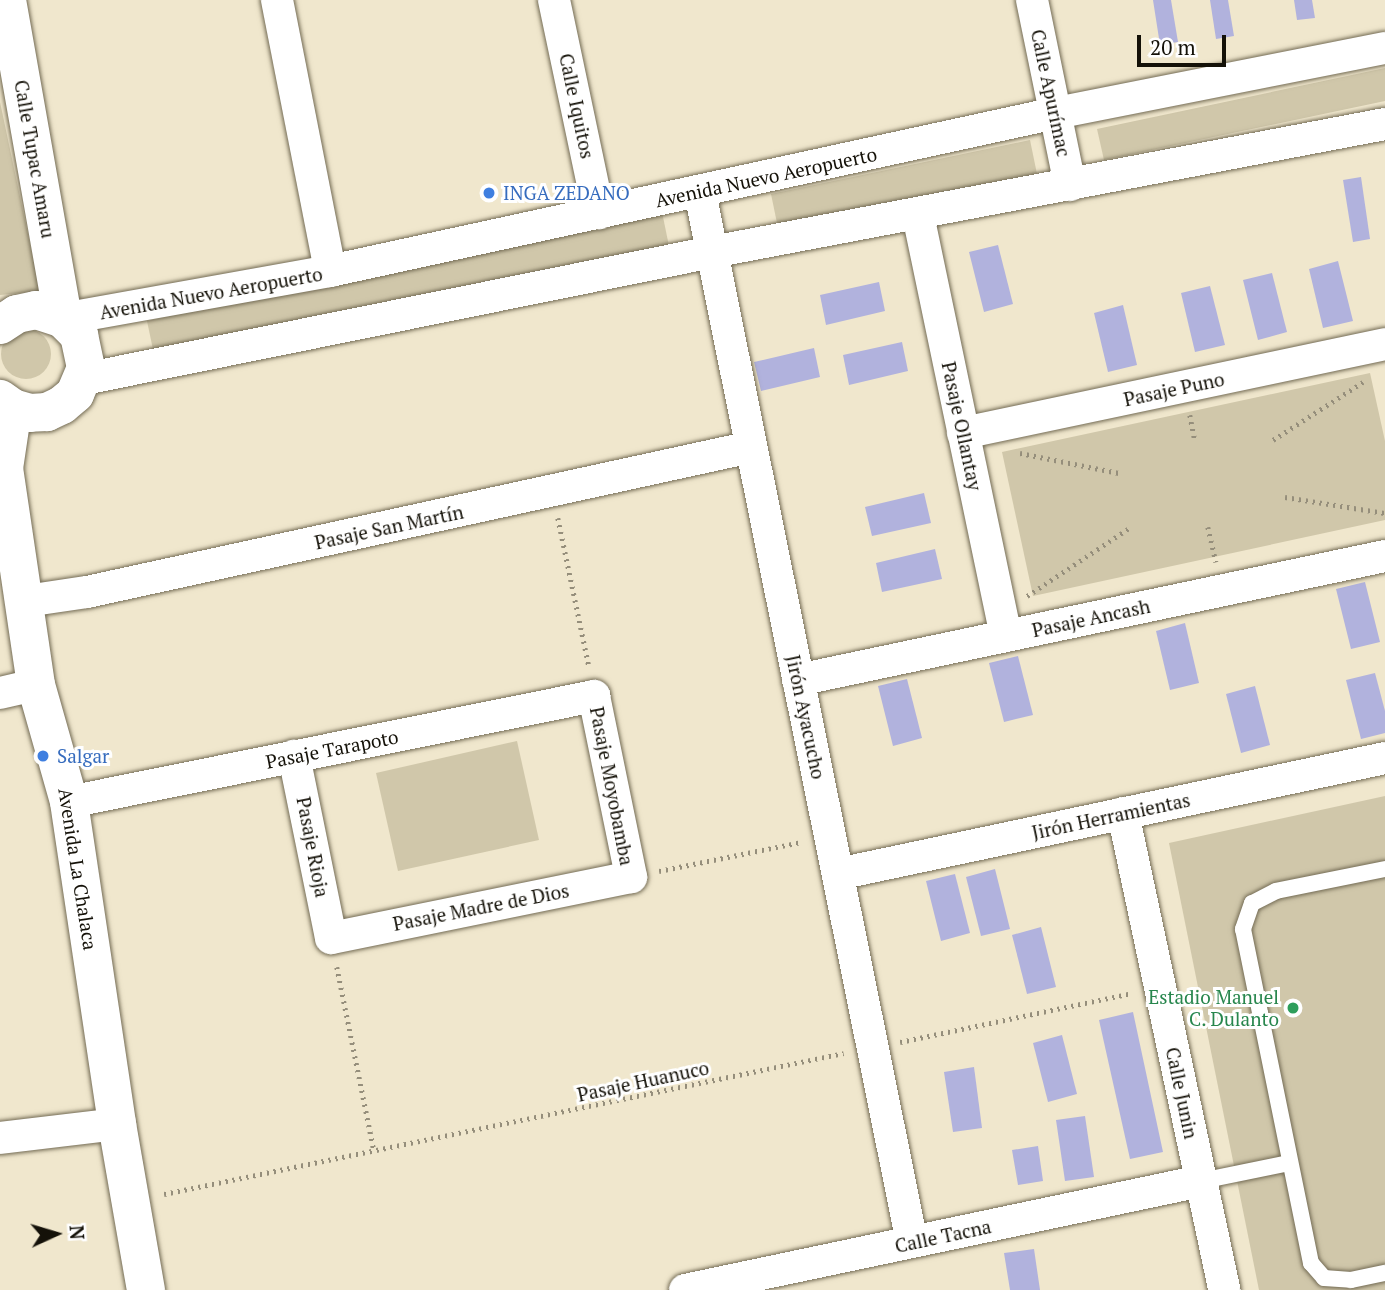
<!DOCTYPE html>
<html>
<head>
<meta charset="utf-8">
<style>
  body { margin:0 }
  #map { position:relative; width:1385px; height:1290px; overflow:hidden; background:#f0e7cd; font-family:"PT Serif",serif }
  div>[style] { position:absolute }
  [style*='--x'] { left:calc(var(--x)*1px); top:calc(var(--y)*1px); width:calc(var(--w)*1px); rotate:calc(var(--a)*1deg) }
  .green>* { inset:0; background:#d0c7aa }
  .round { border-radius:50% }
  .building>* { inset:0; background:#b1b2dd }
  .path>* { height:4.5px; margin-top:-2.25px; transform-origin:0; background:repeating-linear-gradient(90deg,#958e7b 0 2px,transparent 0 7px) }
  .roads { filter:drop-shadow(0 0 2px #736b54) drop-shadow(0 0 2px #736b54) }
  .lane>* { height:16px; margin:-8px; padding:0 8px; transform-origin:8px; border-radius:8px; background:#fff }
  .street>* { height:32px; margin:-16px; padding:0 16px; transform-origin:16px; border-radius:16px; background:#fff }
  .secondary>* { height:38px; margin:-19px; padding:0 19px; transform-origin:19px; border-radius:19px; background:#fff }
  .dots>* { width:19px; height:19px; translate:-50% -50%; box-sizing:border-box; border:4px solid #fff; border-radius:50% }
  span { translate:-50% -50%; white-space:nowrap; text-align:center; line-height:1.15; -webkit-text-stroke:6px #fff; paint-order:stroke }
  .street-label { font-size:19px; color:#141108 }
  .shop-label { font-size:19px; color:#366cbe }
  .left { translate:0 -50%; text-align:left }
  .leisure-label { font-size:19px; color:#27864d }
  .right { translate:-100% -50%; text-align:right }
  .north { position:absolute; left:21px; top:1199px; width:70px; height:70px; -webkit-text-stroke:5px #fff; paint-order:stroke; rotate:86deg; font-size:19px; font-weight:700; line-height:28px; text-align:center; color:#141108 }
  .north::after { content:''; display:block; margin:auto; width:24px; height:32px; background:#141108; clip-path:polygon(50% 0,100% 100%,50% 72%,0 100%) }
  .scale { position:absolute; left:1137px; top:35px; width:89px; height:32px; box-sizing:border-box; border:4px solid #141108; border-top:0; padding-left:9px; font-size:21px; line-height:24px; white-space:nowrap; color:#141108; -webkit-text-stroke:5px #fff; paint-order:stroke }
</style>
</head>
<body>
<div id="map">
  <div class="green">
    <i style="clip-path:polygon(1385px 68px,1385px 101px,1104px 160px,1097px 129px)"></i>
    <i style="clip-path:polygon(0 102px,40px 291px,0 295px)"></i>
    <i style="clip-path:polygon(1030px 140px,1037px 174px,778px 228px,771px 194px)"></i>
    <i style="clip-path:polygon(662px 212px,670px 251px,155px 359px,147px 321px)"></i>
    <i class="round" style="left:1px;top:329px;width:50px;height:50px"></i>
    <i style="clip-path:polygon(1370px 373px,1385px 441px,1385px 520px,1033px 596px,1002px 452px)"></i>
    <i style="clip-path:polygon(517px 741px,539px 840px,398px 871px,376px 773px)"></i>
    <i style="clip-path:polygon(1385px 796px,1385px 1290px,1259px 1290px,1169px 843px)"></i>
  </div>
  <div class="building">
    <i style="clip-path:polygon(1153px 0,1171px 0,1178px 42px,1160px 45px)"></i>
    <i style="clip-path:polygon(1210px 0,1228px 0,1234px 36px,1216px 39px)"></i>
    <i style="clip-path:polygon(1294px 0,1312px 0,1315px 18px,1297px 20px)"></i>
    <i style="clip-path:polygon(1361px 177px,1370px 239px,1353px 242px,1343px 180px)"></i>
    <i style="clip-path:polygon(998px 245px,1013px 304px,984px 312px,969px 252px)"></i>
    <i style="clip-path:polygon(1338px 261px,1353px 321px,1323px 328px,1309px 269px)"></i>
    <i style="clip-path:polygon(1272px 273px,1287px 332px,1258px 340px,1243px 280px)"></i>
    <i style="clip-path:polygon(879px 282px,885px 311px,826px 325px,820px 295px)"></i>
    <i style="clip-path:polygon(1210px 286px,1225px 345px,1195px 352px,1181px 293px)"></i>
    <i style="clip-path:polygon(1123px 305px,1137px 365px,1108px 372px,1094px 313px)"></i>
    <i style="clip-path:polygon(902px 342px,908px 371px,849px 385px,843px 355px)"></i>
    <i style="clip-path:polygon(814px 348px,820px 377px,761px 391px,754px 362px)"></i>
    <i style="clip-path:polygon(924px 493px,931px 523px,872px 536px,865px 507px)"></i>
    <i style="clip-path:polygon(935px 549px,942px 579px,882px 592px,876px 563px)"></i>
    <i style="clip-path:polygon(1365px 582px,1380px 642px,1351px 649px,1336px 589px)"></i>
    <i style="clip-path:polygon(1185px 623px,1199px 683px,1170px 690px,1156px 631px)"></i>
    <i style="clip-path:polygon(1018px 656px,1033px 715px,1004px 722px,989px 663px)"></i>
    <i style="clip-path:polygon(1375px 673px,1385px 711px,1385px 733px,1361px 739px,1346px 680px)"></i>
    <i style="clip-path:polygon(907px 679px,922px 738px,893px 746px,878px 686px)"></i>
    <i style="clip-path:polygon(1255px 686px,1270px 745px,1241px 753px,1226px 694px)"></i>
    <i style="clip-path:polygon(995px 869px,1010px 929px,981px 936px,966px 877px)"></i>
    <i style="clip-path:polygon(955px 874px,970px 933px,941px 941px,926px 881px)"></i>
    <i style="clip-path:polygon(1041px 927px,1056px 987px,1027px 994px,1012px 935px)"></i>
    <i style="clip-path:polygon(1133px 1012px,1163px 1152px,1130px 1159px,1099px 1020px)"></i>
    <i style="clip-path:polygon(1062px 1035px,1077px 1094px,1048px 1102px,1033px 1043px)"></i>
    <i style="clip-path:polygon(974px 1067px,982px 1128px,953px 1132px,944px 1072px)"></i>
    <i style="clip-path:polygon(1085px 1116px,1094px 1177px,1065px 1181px,1056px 1120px)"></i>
    <i style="clip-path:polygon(1038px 1146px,1043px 1181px,1018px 1185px,1012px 1150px)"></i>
    <i style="clip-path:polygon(1034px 1249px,1040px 1290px,1010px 1290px,1004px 1253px)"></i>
  </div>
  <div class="path">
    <i style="--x:1190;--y:415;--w:26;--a:79"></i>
    <i style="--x:1273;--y:440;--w:107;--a:-32.8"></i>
    <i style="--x:1020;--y:453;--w:101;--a:11.4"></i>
    <i style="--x:1285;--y:497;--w:101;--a:9.1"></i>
    <i style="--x:558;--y:518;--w:152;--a:78.2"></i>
    <i style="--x:1208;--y:527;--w:36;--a:77"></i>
    <i style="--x:1027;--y:596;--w:125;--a:-33.6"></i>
    <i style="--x:659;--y:871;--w:146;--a:-11.5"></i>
    <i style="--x:337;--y:967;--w:188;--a:78.6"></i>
    <i style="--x:900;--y:1042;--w:237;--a:-11.9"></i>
    <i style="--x:164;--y:1194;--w:694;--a:-11.71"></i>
  </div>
  <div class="roads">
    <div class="lane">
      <i style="--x:1385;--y:869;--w:111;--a:168.6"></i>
      <i style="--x:1276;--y:891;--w:27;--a:153"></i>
      <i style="--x:1252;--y:903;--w:28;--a:109"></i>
      <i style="--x:1243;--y:929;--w:341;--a:78.5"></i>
      <i style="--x:1311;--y:1263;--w:20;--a:49"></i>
      <i style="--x:1324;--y:1278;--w:27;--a:4"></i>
      <i style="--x:1351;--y:1280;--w:35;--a:-12"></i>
      <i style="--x:1201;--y:1181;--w:90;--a:-11.6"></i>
    </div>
    <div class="street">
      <i style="--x:277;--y:0;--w:276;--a:78.9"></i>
      <i style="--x:554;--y:0;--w:218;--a:78.1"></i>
      <i style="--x:1032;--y:0;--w:189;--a:78.4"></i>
      <i style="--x:700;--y:192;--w:1071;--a:78.59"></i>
      <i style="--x:918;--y:215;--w:430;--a:78.2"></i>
      <i style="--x:63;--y:319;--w:271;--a:-10.2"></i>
      <i style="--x:330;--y:271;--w:743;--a:-12.28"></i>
      <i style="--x:1056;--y:113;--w:335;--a:-11.2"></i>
      <i style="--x:84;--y:379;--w:641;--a:-11.43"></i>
      <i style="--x:712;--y:252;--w:685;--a:-10.77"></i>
      <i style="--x:963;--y:433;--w:431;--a:-11.9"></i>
      <i style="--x:26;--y:601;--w:62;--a:-8.4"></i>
      <i style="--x:87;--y:592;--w:680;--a:-12.32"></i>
      <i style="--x:798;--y:680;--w:600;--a:-11.93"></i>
      <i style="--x:0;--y:693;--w:37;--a:-13"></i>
      <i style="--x:69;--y:802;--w:536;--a:-11.41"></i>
      <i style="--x:594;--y:696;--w:185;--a:78.4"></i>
      <i style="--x:631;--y:877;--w:306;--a:168.5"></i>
      <i style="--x:331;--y:938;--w:186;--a:-101.5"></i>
      <i style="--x:1123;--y:813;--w:488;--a:78"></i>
      <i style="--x:838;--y:874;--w:559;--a:-11.97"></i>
      <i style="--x:0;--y:1138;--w:118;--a:-6.8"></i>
      <i style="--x:685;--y:1290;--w:527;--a:-11.93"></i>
    </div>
    <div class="secondary">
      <i style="--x:7;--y:0;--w:324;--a:80"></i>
      <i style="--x:0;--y:325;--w:20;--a:-33"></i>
      <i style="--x:17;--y:314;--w:19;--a:-12"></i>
      <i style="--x:36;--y:310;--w:28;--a:18"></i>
      <i style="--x:63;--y:319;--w:23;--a:45"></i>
      <i style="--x:79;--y:335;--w:34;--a:78"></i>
      <i style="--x:86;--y:368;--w:28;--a:113"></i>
      <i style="--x:75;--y:394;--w:17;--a:140"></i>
      <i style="--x:62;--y:405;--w:17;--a:155"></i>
      <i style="--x:47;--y:412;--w:17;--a:177"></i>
      <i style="--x:30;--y:413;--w:18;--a:-164"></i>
      <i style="--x:13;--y:408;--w:16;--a:-145"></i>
      <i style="--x:13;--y:408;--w:61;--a:98.5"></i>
      <i style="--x:4;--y:468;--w:219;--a:81.6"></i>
      <i style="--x:36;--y:685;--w:122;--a:74.2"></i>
      <i style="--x:69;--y:802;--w:326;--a:81.5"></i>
      <i style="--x:117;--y:1124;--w:169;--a:80.1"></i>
    </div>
  </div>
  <div class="dots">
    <i style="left:489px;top:193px;background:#3f7fe0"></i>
    <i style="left:43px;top:756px;background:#3f7fe0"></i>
    <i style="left:1293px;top:1008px;background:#2e9e5b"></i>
  </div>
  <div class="street-label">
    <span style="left:1051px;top:93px;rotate:78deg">Calle Apurímac</span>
    <span style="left:577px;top:106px;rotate:78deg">Calle Iquitos</span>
    <span style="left:35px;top:159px;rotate:80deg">Calle Tupac Amaru</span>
    <span style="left:766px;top:177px;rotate:-12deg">Avenida Nuevo Aeropuerto</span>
    <span style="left:211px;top:293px;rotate:-10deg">Avenida Nuevo Aeropuerto</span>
    <span style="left:1174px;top:389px;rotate:-12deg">Pasaje Puno</span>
    <span style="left:962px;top:426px;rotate:78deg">Pasaje Ollantay</span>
    <span style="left:389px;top:527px;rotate:-12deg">Pasaje San Martín</span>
    <span style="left:1091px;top:618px;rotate:-12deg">Pasaje Ancash</span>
    <span style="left:806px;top:717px;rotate:78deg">Jirón Ayacucho</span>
    <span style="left:332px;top:749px;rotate:-11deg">Pasaje Tarapoto</span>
    <span style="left:612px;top:786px;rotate:79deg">Pasaje Moyobamba</span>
    <span style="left:1111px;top:816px;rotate:-12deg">Jirón Herramientas</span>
    <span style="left:313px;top:847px;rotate:79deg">Pasaje Rioja</span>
    <span style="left:78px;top:869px;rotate:81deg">Avenida La Chalaca</span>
    <span style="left:481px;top:907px;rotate:-11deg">Pasaje Madre de Dios</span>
    <span style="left:643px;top:1081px;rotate:-12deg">Pasaje Huanuco</span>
    <span style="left:1182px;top:1093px;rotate:78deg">Calle Junin</span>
    <span style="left:943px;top:1236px;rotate:-12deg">Calle Tacna</span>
  </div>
  <div class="shop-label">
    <span class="left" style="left:503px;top:193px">INGA ZEDANO</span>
    <span class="left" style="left:57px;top:756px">Salgar</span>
  </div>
  <div class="leisure-label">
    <span class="right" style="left:1279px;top:1008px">Estadio Manuel<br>C. Dulanto</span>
  </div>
  <div class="north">N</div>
  <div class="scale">20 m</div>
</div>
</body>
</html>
